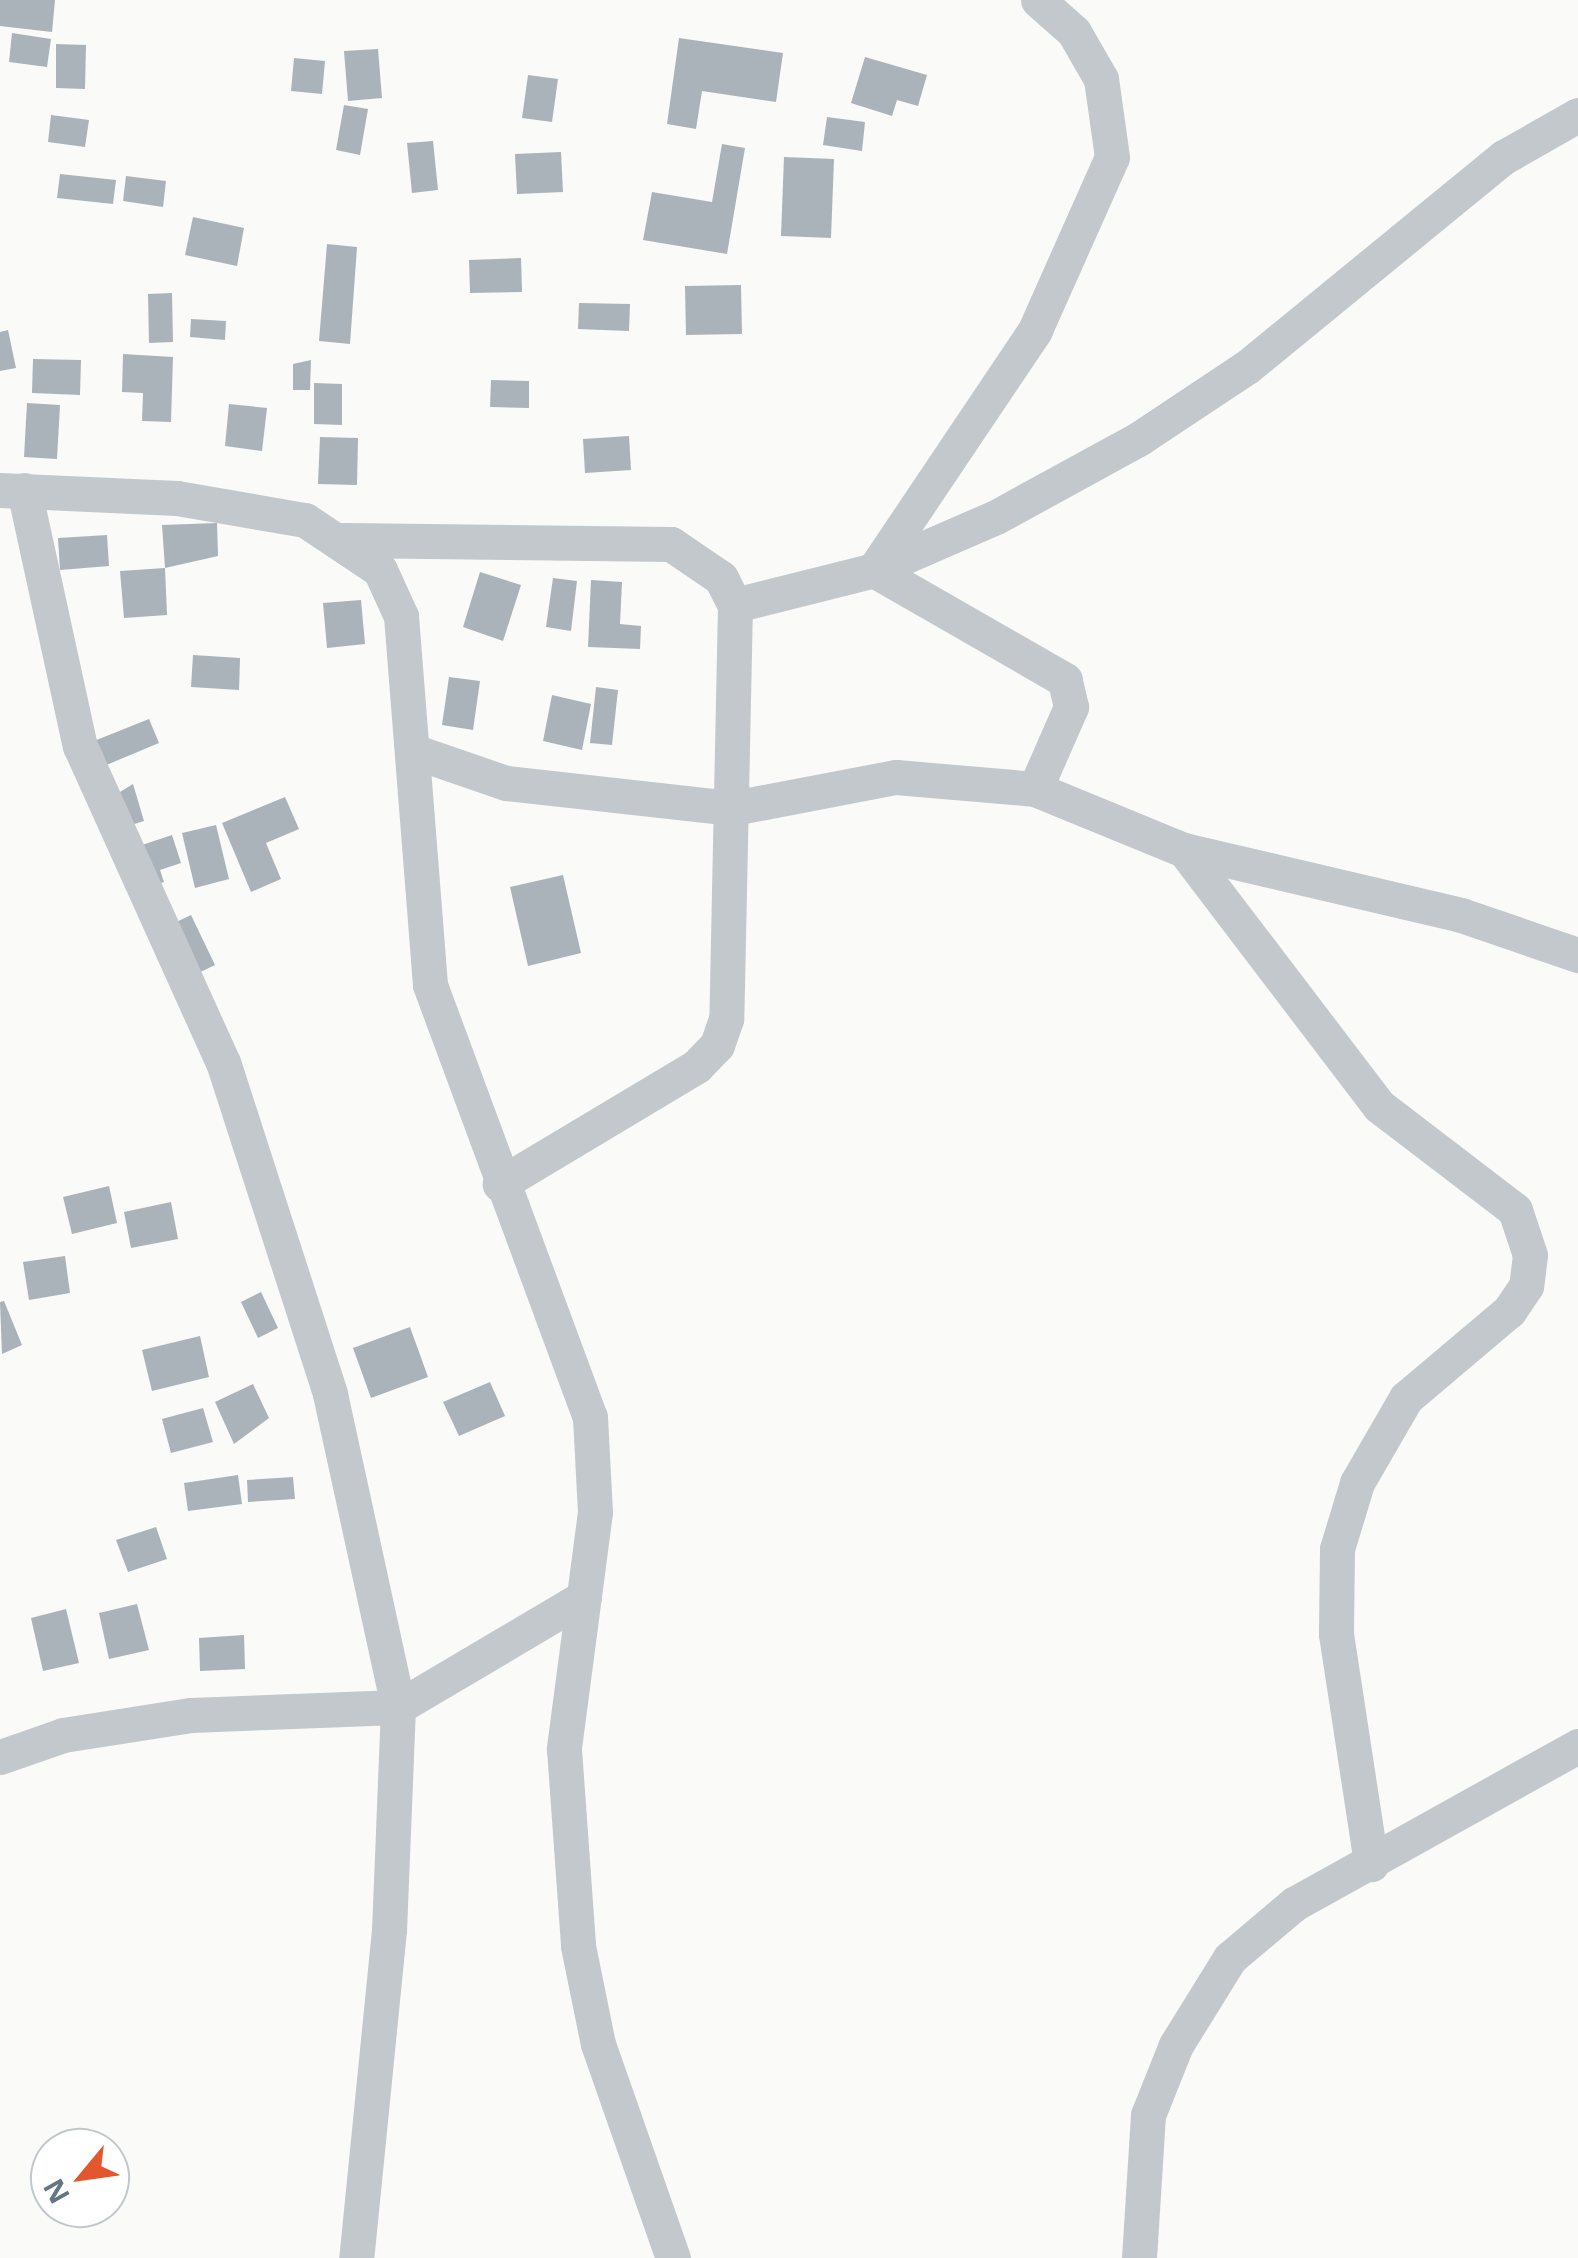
<!DOCTYPE html>
<html>
<head>
<meta charset="utf-8">
<style>
  body { margin:0 }
  #map { position:relative; width:1578px; height:2258px; overflow:hidden; background:#fafaf8; font-family:"Open Sans",sans-serif }
  div>[style] { position:absolute }
  [style*='--x'] { left:calc(var(--x)*1px); top:calc(var(--y)*1px); width:calc(var(--w)*1px); rotate:calc(var(--a)*1deg) }
  .building>* { inset:0; background:#aab3b9 }
  .street>* { height:35px; margin:-17.5px; padding:0 17.5px; transform-origin:17.5px; border-radius:17.5px; background:#c3c8cc }
  span { translate:-50% -50%; white-space:nowrap; text-align:center; line-height:1.15; -webkit-text-stroke:10px #fff; paint-order:stroke }
  .north { position:absolute; left:30px; top:2128px; width:100px; height:100px; box-sizing:border-box; background:#fff; border:2px solid #c1c8cd; border-radius:50%; rotate:241deg; font-size:28px; font-weight:700; line-height:40px; text-align:center; color:#657683 }
  .north::after { content:''; display:block; margin:auto; width:35px; height:45px; background:#e4572e; clip-path:polygon(50% 0,100% 100%,50% 72%,0 100%) }
</style>
</head>
<body>
<div id="map">
  <div class="building">
    <i style="clip-path:polygon(0 0,55px 0,52px 32px,0 26px)"></i>
    <i style="clip-path:polygon(12px 33px,51px 39px,47px 67px,9px 62px)"></i>
    <i style="clip-path:polygon(679px 38px,783px 53px,776px 102px,702px 91px,696px 129px,667px 124px)"></i>
    <i style="clip-path:polygon(56px 44px,86px 45px,85px 89px,56px 88px)"></i>
    <i style="clip-path:polygon(378px 49px,382px 98px,348px 101px,344px 51px)"></i>
    <i style="clip-path:polygon(865px 57px,927px 75px,918px 106px,897px 100px,892px 116px,851px 103px)"></i>
    <i style="clip-path:polygon(294px 58px,325px 61px,322px 94px,291px 91px)"></i>
    <i style="clip-path:polygon(528px 75px,558px 79px,552px 122px,522px 118px)"></i>
    <i style="clip-path:polygon(344px 105px,368px 109px,360px 155px,336px 150px)"></i>
    <i style="clip-path:polygon(51px 115px,89px 120px,85px 147px,48px 142px)"></i>
    <i style="clip-path:polygon(827px 117px,865px 122px,862px 151px,823px 145px)"></i>
    <i style="clip-path:polygon(433px 141px,438px 190px,412px 193px,407px 143px)"></i>
    <i style="clip-path:polygon(722px 144px,745px 148px,727px 254px,643px 240px,652px 192px,712px 202px)"></i>
    <i style="clip-path:polygon(561px 152px,563px 192px,517px 194px,515px 154px)"></i>
    <i style="clip-path:polygon(784px 157px,834px 159px,831px 238px,781px 236px)"></i>
    <i style="clip-path:polygon(60px 174px,116px 180px,113px 204px,57px 198px)"></i>
    <i style="clip-path:polygon(126px 176px,166px 181px,163px 207px,123px 201px)"></i>
    <i style="clip-path:polygon(193px 217px,244px 228px,237px 266px,185px 255px)"></i>
    <i style="clip-path:polygon(327px 244px,357px 247px,350px 344px,319px 341px)"></i>
    <i style="clip-path:polygon(521px 258px,522px 292px,470px 293px,469px 260px)"></i>
    <i style="clip-path:polygon(741px 285px,742px 334px,686px 335px,685px 286px)"></i>
    <i style="clip-path:polygon(172px 293px,173px 342px,149px 343px,148px 294px)"></i>
    <i style="clip-path:polygon(579px 303px,630px 304px,629px 331px,578px 329px)"></i>
    <i style="clip-path:polygon(191px 319px,226px 321px,225px 340px,190px 337px)"></i>
    <i style="clip-path:polygon(8px 330px,16px 368px,0 371px,0 332px)"></i>
    <i style="clip-path:polygon(123px 354px,173px 357px,171px 422px,142px 421px,143px 393px,122px 392px)"></i>
    <i style="clip-path:polygon(33px 359px,81px 360px,80px 395px,32px 393px)"></i>
    <i style="clip-path:polygon(311px 360px,310px 390px,293px 390px,293px 364px)"></i>
    <i style="clip-path:polygon(491px 380px,529px 381px,529px 408px,490px 407px)"></i>
    <i style="clip-path:polygon(314px 383px,342px 384px,342px 425px,314px 424px)"></i>
    <i style="clip-path:polygon(27px 403px,60px 405px,57px 459px,24px 457px)"></i>
    <i style="clip-path:polygon(229px 404px,267px 408px,262px 451px,225px 446px)"></i>
    <i style="clip-path:polygon(629px 436px,631px 470px,585px 473px,583px 439px)"></i>
    <i style="clip-path:polygon(320px 437px,358px 438px,357px 485px,318px 484px)"></i>
    <i style="clip-path:polygon(217px 523px,218px 556px,165px 568px,167px 615px,124px 618px,120px 571px,165px 568px,162px 525px)"></i>
    <i style="clip-path:polygon(107px 535px,109px 566px,60px 570px,58px 538px)"></i>
    <i style="clip-path:polygon(480px 572px,521px 585px,503px 641px,463px 627px)"></i>
    <i style="clip-path:polygon(553px 578px,577px 581px,571px 631px,546px 627px)"></i>
    <i style="clip-path:polygon(591px 580px,622px 582px,620px 624px,641px 626px,640px 649px,588px 647px)"></i>
    <i style="clip-path:polygon(361px 600px,365px 644px,327px 648px,323px 603px)"></i>
    <i style="clip-path:polygon(193px 655px,240px 658px,239px 690px,191px 687px)"></i>
    <i style="clip-path:polygon(449px 677px,480px 681px,473px 730px,442px 725px)"></i>
    <i style="clip-path:polygon(596px 687px,618px 690px,612px 745px,590px 743px)"></i>
    <i style="clip-path:polygon(552px 695px,591px 704px,582px 750px,543px 741px)"></i>
    <i style="clip-path:polygon(149px 719px,159px 743px,104px 766px,94px 741px)"></i>
    <i style="clip-path:polygon(133px 784px,144px 821px,125px 827px,115px 795px)"></i>
    <i style="clip-path:polygon(285px 797px,299px 829px,266px 843px,281px 879px,251px 892px,222px 823px)"></i>
    <i style="clip-path:polygon(216px 825px,229px 879px,195px 888px,182px 833px)"></i>
    <i style="clip-path:polygon(172px 835px,181px 863px,160px 870px,164px 882px,149px 887px,136px 847px)"></i>
    <i style="clip-path:polygon(563px 875px,581px 953px,528px 966px,510px 887px)"></i>
    <i style="clip-path:polygon(191px 915px,215px 965px,190px 977px,166px 927px)"></i>
    <i style="clip-path:polygon(109px 1186px,117px 1223px,72px 1234px,63px 1197px)"></i>
    <i style="clip-path:polygon(171px 1202px,178px 1239px,131px 1248px,124px 1212px)"></i>
    <i style="clip-path:polygon(65px 1256px,70px 1293px,29px 1300px,23px 1262px)"></i>
    <i style="clip-path:polygon(261px 1292px,278px 1328px,258px 1338px,241px 1302px)"></i>
    <i style="clip-path:polygon(4px 1301px,22px 1345px,2px 1354px,0 1302px)"></i>
    <i style="clip-path:polygon(410px 1327px,428px 1377px,371px 1398px,353px 1348px)"></i>
    <i style="clip-path:polygon(200px 1336px,209px 1377px,152px 1391px,142px 1350px)"></i>
    <i style="clip-path:polygon(490px 1382px,505px 1416px,459px 1436px,443px 1402px)"></i>
    <i style="clip-path:polygon(253px 1384px,269px 1418px,234px 1444px,215px 1402px)"></i>
    <i style="clip-path:polygon(203px 1408px,213px 1442px,171px 1453px,162px 1419px)"></i>
    <i style="clip-path:polygon(238px 1475px,242px 1504px,188px 1511px,184px 1483px)"></i>
    <i style="clip-path:polygon(293px 1477px,295px 1499px,248px 1502px,247px 1480px)"></i>
    <i style="clip-path:polygon(156px 1527px,167px 1559px,128px 1572px,116px 1540px)"></i>
    <i style="clip-path:polygon(137px 1604px,149px 1650px,109px 1659px,99px 1613px)"></i>
    <i style="clip-path:polygon(66px 1609px,79px 1663px,43px 1671px,31px 1618px)"></i>
    <i style="clip-path:polygon(244px 1635px,245px 1669px,200px 1671px,199px 1638px)"></i>
  </div>
  <div class="street">
    <i style="--x:0;--y:490;--w:177;--a:2.6"></i>
    <i style="--x:177;--y:498;--w:130;--a:9.8"></i>
    <i style="--x:305;--y:520;--w:90;--a:33.7"></i>
    <i style="--x:380;--y:570;--w:51;--a:65.5"></i>
    <i style="--x:401;--y:616;--w:370;--a:85.5"></i>
    <i style="--x:430;--y:985;--w:461;--a:69.7"></i>
    <i style="--x:590;--y:1417;--w:95;--a:87"></i>
    <i style="--x:595;--y:1512;--w:239;--a:97.5"></i>
    <i style="--x:564;--y:1749;--w:197;--a:85.9"></i>
    <i style="--x:578;--y:1946;--w:100;--a:78.5"></i>
    <i style="--x:598;--y:2044;--w:227;--a:70.7"></i>
    <i style="--x:24;--y:490;--w:262;--a:77.7"></i>
    <i style="--x:80;--y:746;--w:347;--a:65.7"></i>
    <i style="--x:223;--y:1062;--w:349;--a:72.1"></i>
    <i style="--x:330;--y:1394;--w:320;--a:77.7"></i>
    <i style="--x:398;--y:1707;--w:223;--a:92.3"></i>
    <i style="--x:389;--y:1930;--w:330;--a:95.7"></i>
    <i style="--x:344;--y:540;--w:327;--a:0.7"></i>
    <i style="--x:671;--y:544;--w:60;--a:34.2"></i>
    <i style="--x:721;--y:578;--w:30;--a:63"></i>
    <i style="--x:735;--y:605;--w:414;--a:91.2"></i>
    <i style="--x:726;--y:1019;--w:28;--a:109"></i>
    <i style="--x:717;--y:1045;--w:29;--a:134"></i>
    <i style="--x:697;--y:1066;--w:230;--a:149.1"></i>
    <i style="--x:735;--y:605;--w:143;--a:-14.1"></i>
    <i style="--x:874;--y:570;--w:133;--a:-23.5"></i>
    <i style="--x:996;--y:517;--w:164;--a:-28.7"></i>
    <i style="--x:1140;--y:438;--w:128;--a:-33.6"></i>
    <i style="--x:1247;--y:367;--w:332;--a:-39.3"></i>
    <i style="--x:1504;--y:157;--w:85;--a:-29.6"></i>
    <i style="--x:413;--y:751;--w:98;--a:19"></i>
    <i style="--x:506;--y:783;--w:228;--a:6.3"></i>
    <i style="--x:733;--y:808;--w:166;--a:-10.8"></i>
    <i style="--x:896;--y:777;--w:140;--a:4.9"></i>
    <i style="--x:1035;--y:789;--w:161;--a:22.3"></i>
    <i style="--x:1184;--y:850;--w:285;--a:13.2"></i>
    <i style="--x:1461;--y:915;--w:124;--a:18.9"></i>
    <i style="--x:1035;--y:789;--w:90;--a:-66.3"></i>
    <i style="--x:1071;--y:707;--w:28;--a:-103"></i>
    <i style="--x:1065;--y:680;--w:220;--a:-150.1"></i>
    <i style="--x:874;--y:570;--w:289;--a:-56.1"></i>
    <i style="--x:1035;--y:330;--w:189;--a:-66"></i>
    <i style="--x:1112;--y:157;--w:79;--a:-98"></i>
    <i style="--x:1101;--y:79;--w:54;--a:-119.9"></i>
    <i style="--x:1074;--y:32;--w:48;--a:-138.4"></i>
    <i style="--x:1184;--y:850;--w:322;--a:52.7"></i>
    <i style="--x:1379;--y:1106;--w:171;--a:37.4"></i>
    <i style="--x:1515;--y:1210;--w:47;--a:71.6"></i>
    <i style="--x:1530;--y:1255;--w:31;--a:97"></i>
    <i style="--x:1526;--y:1286;--w:30;--a:124"></i>
    <i style="--x:1509;--y:1311;--w:135;--a:139.8"></i>
    <i style="--x:1406;--y:1398;--w:98;--a:120"></i>
    <i style="--x:1357;--y:1483;--w:69;--a:106.9"></i>
    <i style="--x:1337;--y:1549;--w:85;--a:90.7"></i>
    <i style="--x:1336;--y:1634;--w:233;--a:81.3"></i>
    <i style="--x:0;--y:1757;--w:67;--a:-19.2"></i>
    <i style="--x:63;--y:1735;--w:130;--a:-8.9"></i>
    <i style="--x:191;--y:1715;--w:207;--a:-2.2"></i>
    <i style="--x:398;--y:1707;--w:216;--a:-30.6"></i>
    <i style="--x:1139;--y:2258;--w:143;--a:-86.4"></i>
    <i style="--x:1148;--y:2115;--w:75;--a:-68.2"></i>
    <i style="--x:1176;--y:2045;--w:102;--a:-58.2"></i>
    <i style="--x:1230;--y:1958;--w:84;--a:-40.2"></i>
    <i style="--x:1294;--y:1904;--w:325;--a:-29.1"></i>
  </div>
  <div class="north">N</div>
</div>
</body>
</html>
